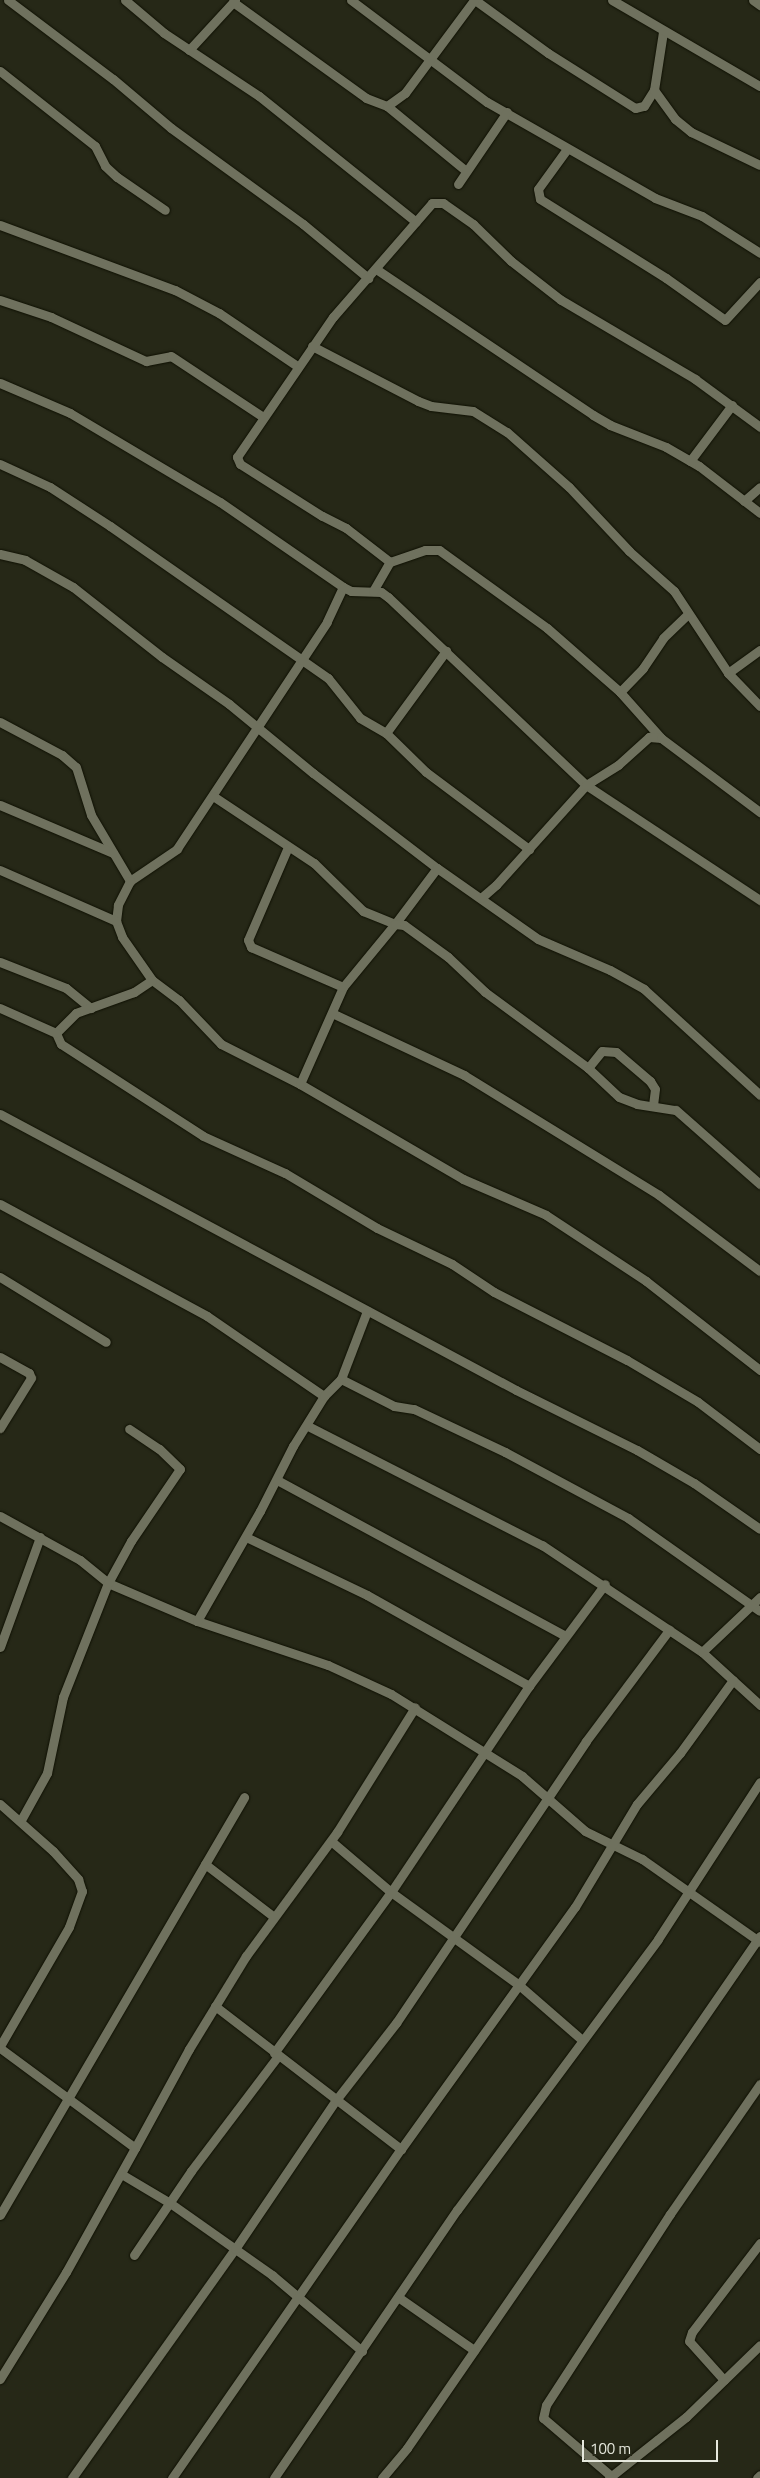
<!DOCTYPE html>
<html>
<head>
<meta charset="utf-8">
<style>
  body { margin:0 }
  #map { position:relative; width:760px; height:2478px; overflow:hidden; background:#262817; font-family:"Titillium Web",sans-serif }
  div>[style] { position:absolute }
  [style*='--x'] { left:calc(var(--x)*1px); top:calc(var(--y)*1px); width:calc(var(--w)*1px); rotate:calc(var(--a)*1deg) }
  .roads { filter:drop-shadow(0 0 1px #0f1003) drop-shadow(0 0 1px #0f1003) }
  .street>* { height:9px; margin:-4.5px; padding:0 4.5px; transform-origin:4.5px; border-radius:4.5px; background:#6f715e }
  span { translate:-50% -50%; white-space:nowrap; text-align:center; line-height:1.15; -webkit-text-stroke:5px #262817; paint-order:stroke }
  .scale { position:absolute; left:582px; top:2440px; width:136px; height:22px; box-sizing:border-box; border:2px solid #e6e8dd; border-top:0; padding-left:6px; font-size:15px; line-height:18px; white-space:nowrap; color:#e6e8dd; -webkit-text-stroke:4px #262817; paint-order:stroke }
</style>
</head>
<body>
<div id="map">
  <div class="roads">
    <div class="street">
      <i style="--x:8;--y:0;--w:131;--a:37"></i>
      <i style="--x:113;--y:79;--w:76;--a:40.2"></i>
      <i style="--x:171;--y:128;--w:163;--a:36"></i>
      <i style="--x:303;--y:224;--w:85;--a:39.7"></i>
      <i style="--x:125;--y:0;--w:51;--a:40.2"></i>
      <i style="--x:164;--y:33;--w:114;--a:33.6"></i>
      <i style="--x:259;--y:96;--w:201;--a:38.7"></i>
      <i style="--x:351;--y:0;--w:170;--a:36.9"></i>
      <i style="--x:487;--y:102;--w:193;--a:29.7"></i>
      <i style="--x:655;--y:198;--w:50;--a:21"></i>
      <i style="--x:702;--y:216;--w:69;--a:32.5"></i>
      <i style="--x:475;--y:0;--w:90;--a:36"></i>
      <i style="--x:548;--y:53;--w:103;--a:32.3"></i>
      <i style="--x:635;--y:108;--w:9;--a:-13"></i>
      <i style="--x:644;--y:106;--w:19;--a:-58"></i>
      <i style="--x:654;--y:90;--w:59;--a:-81.2"></i>
      <i style="--x:612;--y:0;--w:171;--a:30.2"></i>
      <i style="--x:753;--y:0;--w:9;--a:36"></i>
      <i style="--x:233;--y:2;--w:164;--a:35.8"></i>
      <i style="--x:366;--y:98;--w:22;--a:21"></i>
      <i style="--x:387;--y:106;--w:101;--a:39.4"></i>
      <i style="--x:189;--y:50;--w:68;--a:-47.4"></i>
      <i style="--x:0;--y:71;--w:121;--a:38.3"></i>
      <i style="--x:95;--y:146;--w:22;--a:63"></i>
      <i style="--x:105;--y:166;--w:16;--a:43"></i>
      <i style="--x:117;--y:177;--w:58;--a:34.5"></i>
      <i style="--x:654;--y:90;--w:36;--a:54"></i>
      <i style="--x:675;--y:119;--w:21;--a:39"></i>
      <i style="--x:691;--y:132;--w:76;--a:25.6"></i>
      <i style="--x:387;--y:106;--w:22;--a:-36"></i>
      <i style="--x:405;--y:93;--w:116;--a:-53.4"></i>
      <i style="--x:567;--y:149;--w:49;--a:125.9"></i>
      <i style="--x:538;--y:189;--w:10;--a:79"></i>
      <i style="--x:540;--y:199;--w:149;--a:32.1"></i>
      <i style="--x:666;--y:278;--w:72;--a:35.4"></i>
      <i style="--x:725;--y:320;--w:52;--a:-47.4"></i>
      <i style="--x:458;--y:184;--w:87;--a:-55.8"></i>
      <i style="--x:0;--y:225;--w:187;--a:20.4"></i>
      <i style="--x:175;--y:290;--w:50;--a:27.6"></i>
      <i style="--x:219;--y:313;--w:94;--a:34.2"></i>
      <i style="--x:376;--y:269;--w:262;--a:33.9"></i>
      <i style="--x:593;--y:415;--w:20;--a:30"></i>
      <i style="--x:610;--y:425;--w:60;--a:21.4"></i>
      <i style="--x:666;--y:447;--w:38;--a:30"></i>
      <i style="--x:699;--y:466;--w:77;--a:37.6"></i>
      <i style="--x:0;--y:300;--w:54;--a:18.4"></i>
      <i style="--x:51;--y:317;--w:105;--a:24.9"></i>
      <i style="--x:146;--y:361;--w:25;--a:-11"></i>
      <i style="--x:171;--y:356;--w:110;--a:33.5"></i>
      <i style="--x:312;--y:346;--w:119;--a:27.4"></i>
      <i style="--x:418;--y:401;--w:14;--a:21"></i>
      <i style="--x:431;--y:406;--w:42;--a:6.8"></i>
      <i style="--x:473;--y:411;--w:40;--a:32"></i>
      <i style="--x:507;--y:432;--w:83;--a:41.6"></i>
      <i style="--x:569;--y:487;--w:88;--a:46.8"></i>
      <i style="--x:629;--y:551;--w:60;--a:41.6"></i>
      <i style="--x:674;--y:591;--w:98;--a:56.6"></i>
      <i style="--x:728;--y:673;--w:46;--a:45.9"></i>
      <i style="--x:0;--y:383;--w:76;--a:23.2"></i>
      <i style="--x:70;--y:413;--w:174;--a:30.7"></i>
      <i style="--x:220;--y:502;--w:150;--a:34.6"></i>
      <i style="--x:343;--y:587;--w:38;--a:115"></i>
      <i style="--x:327;--y:622;--w:272;--a:123.5"></i>
      <i style="--x:177;--y:849;--w:57;--a:145.8"></i>
      <i style="--x:690;--y:461;--w:70;--a:-53.1"></i>
      <i style="--x:0;--y:464;--w:55;--a:24.7"></i>
      <i style="--x:50;--y:487;--w:72;--a:33"></i>
      <i style="--x:110;--y:526;--w:266;--a:34.9"></i>
      <i style="--x:328;--y:678;--w:51;--a:51.3"></i>
      <i style="--x:360;--y:718;--w:30;--a:30"></i>
      <i style="--x:386;--y:733;--w:56;--a:44.3"></i>
      <i style="--x:426;--y:772;--w:129;--a:36.8"></i>
      <i style="--x:744;--y:501;--w:21;--a:-41"></i>
      <i style="--x:0;--y:554;--w:26;--a:13"></i>
      <i style="--x:25;--y:560;--w:55;--a:29.4"></i>
      <i style="--x:73;--y:587;--w:113;--a:38.2"></i>
      <i style="--x:162;--y:657;--w:82;--a:35"></i>
      <i style="--x:229;--y:704;--w:109;--a:39.4"></i>
      <i style="--x:313;--y:773;--w:156;--a:37.5"></i>
      <i style="--x:390;--y:562;--w:37;--a:-19"></i>
      <i style="--x:425;--y:550;--w:14;--a:0"></i>
      <i style="--x:439;--y:550;--w:133;--a:35.8"></i>
      <i style="--x:547;--y:628;--w:97;--a:41.2"></i>
      <i style="--x:620;--y:692;--w:62;--a:48.3"></i>
      <i style="--x:343;--y:587;--w:9;--a:27"></i>
      <i style="--x:351;--y:591;--w:30;--a:2"></i>
      <i style="--x:381;--y:592;--w:9;--a:36"></i>
      <i style="--x:388;--y:597;--w:273;--a:43.5"></i>
      <i style="--x:586;--y:785;--w:209;--a:33.5"></i>
      <i style="--x:373;--y:591;--w:34;--a:-60"></i>
      <i style="--x:390;--y:562;--w:56;--a:-142.3"></i>
      <i style="--x:346;--y:528;--w:27;--a:-153"></i>
      <i style="--x:322;--y:516;--w:97;--a:-147.6"></i>
      <i style="--x:240;--y:464;--w:8;--a:-113"></i>
      <i style="--x:237;--y:457;--w:170;--a:-55.6"></i>
      <i style="--x:333;--y:317;--w:151;--a:-49"></i>
      <i style="--x:432;--y:203;--w:11;--a:0"></i>
      <i style="--x:443;--y:203;--w:37;--a:35"></i>
      <i style="--x:473;--y:224;--w:53;--a:44.2"></i>
      <i style="--x:511;--y:261;--w:63;--a:38"></i>
      <i style="--x:561;--y:300;--w:156;--a:30.5"></i>
      <i style="--x:695;--y:379;--w:81;--a:36.4"></i>
      <i style="--x:728;--y:673;--w:39;--a:-36"></i>
      <i style="--x:620;--y:692;--w:33;--a:-46"></i>
      <i style="--x:643;--y:668;--w:36;--a:-56"></i>
      <i style="--x:663;--y:638;--w:35;--a:-44"></i>
      <i style="--x:0;--y:722;--w:70;--a:28"></i>
      <i style="--x:62;--y:755;--w:18;--a:41"></i>
      <i style="--x:76;--y:767;--w:50;--a:72.6"></i>
      <i style="--x:91;--y:815;--w:77;--a:59.4"></i>
      <i style="--x:130;--y:881;--w:27;--a:117"></i>
      <i style="--x:118;--y:905;--w:16;--a:97"></i>
      <i style="--x:116;--y:921;--w:17;--a:69"></i>
      <i style="--x:122;--y:937;--w:52;--a:55.1"></i>
      <i style="--x:152;--y:980;--w:34;--a:37"></i>
      <i style="--x:179;--y:1000;--w:61;--a:46.3"></i>
      <i style="--x:221;--y:1044;--w:89;--a:26.9"></i>
      <i style="--x:300;--y:1084;--w:189;--a:30.2"></i>
      <i style="--x:463;--y:1179;--w:90;--a:23.4"></i>
      <i style="--x:546;--y:1215;--w:120;--a:33.4"></i>
      <i style="--x:646;--y:1281;--w:145;--a:38"></i>
      <i style="--x:386;--y:733;--w:102;--a:-53.8"></i>
      <i style="--x:213;--y:796;--w:121;--a:33.6"></i>
      <i style="--x:314;--y:863;--w:69;--a:44.4"></i>
      <i style="--x:363;--y:911;--w:35;--a:22"></i>
      <i style="--x:395;--y:924;--w:70;--a:-53.1"></i>
      <i style="--x:437;--y:868;--w:123;--a:35.1"></i>
      <i style="--x:538;--y:939;--w:78;--a:23.3"></i>
      <i style="--x:610;--y:970;--w:39;--a:29"></i>
      <i style="--x:644;--y:989;--w:157;--a:42.4"></i>
      <i style="--x:0;--y:805;--w:123;--a:23"></i>
      <i style="--x:288;--y:847;--w:101;--a:113.3"></i>
      <i style="--x:248;--y:940;--w:8;--a:67"></i>
      <i style="--x:251;--y:947;--w:100;--a:23.5"></i>
      <i style="--x:0;--y:870;--w:127;--a:23.7"></i>
      <i style="--x:481;--y:898;--w:20;--a:-41"></i>
      <i style="--x:496;--y:885;--w:135;--a:-48"></i>
      <i style="--x:586;--y:785;--w:38;--a:-32"></i>
      <i style="--x:618;--y:765;--w:42;--a:-42.1"></i>
      <i style="--x:649;--y:737;--w:12;--a:5"></i>
      <i style="--x:661;--y:738;--w:124;--a:36.8"></i>
      <i style="--x:0;--y:962;--w:71;--a:21.5"></i>
      <i style="--x:66;--y:988;--w:32;--a:39"></i>
      <i style="--x:152;--y:980;--w:22;--a:146"></i>
      <i style="--x:134;--y:992;--w:62;--a:160.1"></i>
      <i style="--x:76;--y:1013;--w:28;--a:135"></i>
      <i style="--x:56;--y:1033;--w:12;--a:66"></i>
      <i style="--x:61;--y:1044;--w:169;--a:32.9"></i>
      <i style="--x:203;--y:1136;--w:90;--a:24.3"></i>
      <i style="--x:285;--y:1173;--w:107;--a:30.9"></i>
      <i style="--x:377;--y:1228;--w:83;--a:25.6"></i>
      <i style="--x:452;--y:1264;--w:50;--a:33.7"></i>
      <i style="--x:494;--y:1292;--w:149;--a:27.1"></i>
      <i style="--x:627;--y:1360;--w:82;--a:30.6"></i>
      <i style="--x:698;--y:1402;--w:78;--a:37.2"></i>
      <i style="--x:0;--y:1008;--w:61;--a:24.1"></i>
      <i style="--x:334;--y:1014;--w:144;--a:25.1"></i>
      <i style="--x:464;--y:1075;--w:229;--a:31.6"></i>
      <i style="--x:659;--y:1195;--w:126;--a:37"></i>
      <i style="--x:588;--y:1068;--w:22;--a:-51"></i>
      <i style="--x:602;--y:1051;--w:14;--a:4"></i>
      <i style="--x:616;--y:1052;--w:45;--a:40.5"></i>
      <i style="--x:650;--y:1081;--w:9;--a:58"></i>
      <i style="--x:655;--y:1089;--w:17;--a:97"></i>
      <i style="--x:300;--y:1084;--w:106;--a:-66.1"></i>
      <i style="--x:343;--y:987;--w:82;--a:-50.5"></i>
      <i style="--x:395;--y:924;--w:9;--a:6"></i>
      <i style="--x:404;--y:925;--w:54;--a:36"></i>
      <i style="--x:448;--y:957;--w:51;--a:43.4"></i>
      <i style="--x:485;--y:992;--w:128;--a:36.4"></i>
      <i style="--x:588;--y:1068;--w:42;--a:43.1"></i>
      <i style="--x:619;--y:1097;--w:19;--a:21"></i>
      <i style="--x:637;--y:1104;--w:39;--a:9"></i>
      <i style="--x:676;--y:1110;--w:112;--a:41.4"></i>
      <i style="--x:0;--y:1114;--w:585;--a:28.14"></i>
      <i style="--x:516;--y:1390;--w:135;--a:26.4"></i>
      <i style="--x:637;--y:1450;--w:66;--a:30.1"></i>
      <i style="--x:694;--y:1483;--w:80;--a:34.9"></i>
      <i style="--x:0;--y:1204;--w:235;--a:28.4"></i>
      <i style="--x:207;--y:1316;--w:142;--a:34.4"></i>
      <i style="--x:0;--y:1277;--w:124;--a:31.5"></i>
      <i style="--x:0;--y:1357;--w:33;--a:29"></i>
      <i style="--x:29;--y:1373;--w:5;--a:68"></i>
      <i style="--x:31;--y:1378;--w:59;--a:121.8"></i>
      <i style="--x:341;--y:1379;--w:59;--a:27"></i>
      <i style="--x:394;--y:1406;--w:20;--a:9"></i>
      <i style="--x:414;--y:1409;--w:101;--a:25.3"></i>
      <i style="--x:505;--y:1452;--w:140;--a:28.2"></i>
      <i style="--x:628;--y:1518;--w:161;--a:35.2"></i>
      <i style="--x:308;--y:1426;--w:263;--a:27"></i>
      <i style="--x:542;--y:1545;--w:192;--a:33.8"></i>
      <i style="--x:702;--y:1652;--w:79;--a:42.4"></i>
      <i style="--x:277;--y:1480;--w:328;--a:28.4"></i>
      <i style="--x:0;--y:1516;--w:91;--a:28.8"></i>
      <i style="--x:80;--y:1560;--w:36;--a:39"></i>
      <i style="--x:108;--y:1583;--w:97;--a:23.1"></i>
      <i style="--x:197;--y:1621;--w:138;--a:18.6"></i>
      <i style="--x:328;--y:1665;--w:69;--a:24.7"></i>
      <i style="--x:391;--y:1694;--w:155;--a:32"></i>
      <i style="--x:522;--y:1776;--w:84;--a:41.1"></i>
      <i style="--x:585;--y:1831;--w:64;--a:26.2"></i>
      <i style="--x:642;--y:1859;--w:144;--a:35.1"></i>
      <i style="--x:246;--y:1537;--w:134;--a:25.6"></i>
      <i style="--x:367;--y:1595;--w:186;--a:29.3"></i>
      <i style="--x:197;--y:1621;--w:127;--a:-60.2"></i>
      <i style="--x:260;--y:1511;--w:73;--a:-63.1"></i>
      <i style="--x:293;--y:1446;--w:59;--a:-58.2"></i>
      <i style="--x:324;--y:1396;--w:24;--a:-45"></i>
      <i style="--x:341;--y:1379;--w:73;--a:-69.1"></i>
      <i style="--x:0;--y:1647;--w:117;--a:-70"></i>
      <i style="--x:702;--y:1652;--w:80;--a:-43.5"></i>
      <i style="--x:0;--y:1804;--w:71;--a:41.6"></i>
      <i style="--x:53;--y:1851;--w:38;--a:48"></i>
      <i style="--x:78;--y:1879;--w:13;--a:72"></i>
      <i style="--x:82;--y:1891;--w:38;--a:110"></i>
      <i style="--x:69;--y:1927;--w:138;--a:120.1"></i>
      <i style="--x:21;--y:1820;--w:54;--a:-61"></i>
      <i style="--x:47;--y:1773;--w:78;--a:-78.1"></i>
      <i style="--x:63;--y:1697;--w:123;--a:-68.5"></i>
      <i style="--x:108;--y:1583;--w:48;--a:-61.3"></i>
      <i style="--x:131;--y:1541;--w:87;--a:-55.8"></i>
      <i style="--x:180;--y:1469;--w:29;--a:-136"></i>
      <i style="--x:159;--y:1449;--w:36;--a:-146"></i>
      <i style="--x:331;--y:1841;--w:79;--a:40.4"></i>
      <i style="--x:391;--y:1892;--w:158;--a:36"></i>
      <i style="--x:519;--y:1985;--w:84;--a:41.1"></i>
      <i style="--x:205;--y:1864;--w:87;--a:37.5"></i>
      <i style="--x:215;--y:2006;--w:235;--a:37.6"></i>
      <i style="--x:0;--y:2048;--w:168;--a:36.5"></i>
      <i style="--x:135;--y:2148;--w:142;--a:119.1"></i>
      <i style="--x:66;--y:2272;--w:126;--a:121.7"></i>
      <i style="--x:274;--y:2053;--w:199;--a:-54"></i>
      <i style="--x:391;--y:1892;--w:248;--a:-56.2"></i>
      <i style="--x:529;--y:1686;--w:127;--a:-53.3"></i>
      <i style="--x:135;--y:2148;--w:113;--a:-61.4"></i>
      <i style="--x:189;--y:2049;--w:109;--a:-58.5"></i>
      <i style="--x:246;--y:1956;--w:154;--a:-53.7"></i>
      <i style="--x:337;--y:1832;--w:147;--a:-58"></i>
      <i style="--x:123;--y:2175;--w:55;--a:30.8"></i>
      <i style="--x:170;--y:2203;--w:125;--a:35.2"></i>
      <i style="--x:272;--y:2275;--w:118;--a:40.2"></i>
      <i style="--x:0;--y:2215;--w:484;--a:-59.7"></i>
      <i style="--x:134;--y:2255;--w:102;--a:-55.8"></i>
      <i style="--x:191;--y:2171;--w:144;--a:-52.9"></i>
      <i style="--x:398;--y:2297;--w:93;--a:34.9"></i>
      <i style="--x:724;--y:2380;--w:52;--a:-131.9"></i>
      <i style="--x:689;--y:2341;--w:9;--a:-72"></i>
      <i style="--x:692;--y:2332;--w:112;--a:-52.6"></i>
      <i style="--x:611;--y:2476;--w:89;--a:-139.5"></i>
      <i style="--x:543;--y:2418;--w:13;--a:-77"></i>
      <i style="--x:546;--y:2405;--w:228;--a:-57"></i>
      <i style="--x:670;--y:2214;--w:158;--a:-55.3"></i>
      <i style="--x:72;--y:2478;--w:281;--a:-54.6"></i>
      <i style="--x:235;--y:2249;--w:180;--a:-55.9"></i>
      <i style="--x:336;--y:2100;--w:98;--a:-52.1"></i>
      <i style="--x:396;--y:2023;--w:340;--a:-56"></i>
      <i style="--x:586;--y:1741;--w:139;--a:-53.2"></i>
      <i style="--x:172;--y:2478;--w:401;--a:-55.2"></i>
      <i style="--x:401;--y:2149;--w:298;--a:-54.3"></i>
      <i style="--x:575;--y:1907;--w:120;--a:-59"></i>
      <i style="--x:637;--y:1804;--w:67;--a:-49.9"></i>
      <i style="--x:680;--y:1753;--w:90;--a:-54"></i>
      <i style="--x:274;--y:2478;--w:325;--a:-55.7"></i>
      <i style="--x:457;--y:2210;--w:337;--a:-53.4"></i>
      <i style="--x:658;--y:1939;--w:187;--a:-57"></i>
      <i style="--x:382;--y:2478;--w:39;--a:-50"></i>
      <i style="--x:407;--y:2448;--w:622;--a:-55.42"></i>
      <i style="--x:609;--y:2478;--w:98;--a:-38.4"></i>
      <i style="--x:686;--y:2417;--w:103;--a:-44.2"></i>
      <i style="--x:757;--y:2478;--w:4;--a:-45"></i>
    </div>
  </div>
  <div class="scale">100 m</div>
</div>
</body>
</html>
